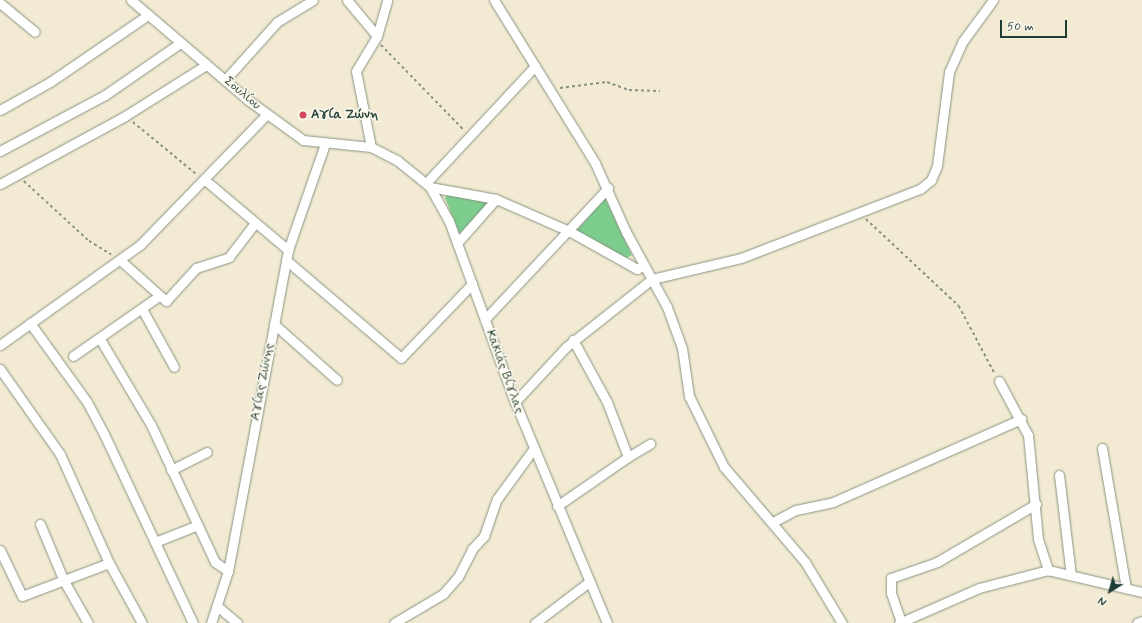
<!DOCTYPE html>
<html>
<head>
<meta charset="utf-8">
<style>
  body { margin:0 }
  #map { position:relative; width:1142px; height:623px; overflow:hidden; background:#f2ead2; font-family:Mynerve,sans-serif }
  div>[style] { position:absolute }
  [style*='--x'] { left:calc(var(--x)*1px); top:calc(var(--y)*1px); width:calc(var(--w)*1px); rotate:calc(var(--a)*1deg) }
  .green>* { inset:0; background:#7dcd8e }
  .path>* { height:1.5px; margin-top:-0.75px; transform-origin:0; background:repeating-linear-gradient(90deg,#889483 0 3px,transparent 0 6px) }
  .roads { filter:drop-shadow(0 0 1px #889483) drop-shadow(0 0 1px #889483) }
  .minor>* { height:9px; margin:-4.5px; padding:0 4.5px; transform-origin:4.5px; border-radius:4.5px; background:#fff }
  .dots>* { width:11px; height:11px; translate:-50% -50%; box-sizing:border-box; border:2px solid #fbf7ec; border-radius:50% }
  span { translate:-50% -50%; white-space:nowrap; text-align:center; line-height:1.15; -webkit-text-stroke:3.5px #fbf7ec; paint-order:stroke }
  .street-label { font-size:13px; color:#1f3d34 }
  .poi-label { font-size:13px; color:#1f3d34; font-weight:700 }
  .left { translate:0 -50%; text-align:left }
  .north { position:absolute; left:1090px; top:571px; width:40px; height:40px; -webkit-text-stroke:3px #fbf7ec; paint-order:stroke; rotate:217deg; font-size:11px; font-weight:700; line-height:16px; text-align:center; color:#1f3d34 }
  .north::after { content:''; display:block; margin:auto; width:14px; height:18px; background:#1f3d34; clip-path:polygon(50% 0,100% 100%,50% 72%,0 100%) }
  .scale { position:absolute; left:1000px; top:20px; width:67px; height:18px; box-sizing:border-box; border:2px solid #1f3d34; border-top:0; padding-left:5px; font-size:12px; line-height:14px; white-space:nowrap; color:#1f3d34; -webkit-text-stroke:3px #fbf7ec; paint-order:stroke }
</style>
</head>
<body>
<div id="map">
  <div class="green">
    <i style="clip-path:polygon(448px 194px,489px 203px,460px 235px,445px 198px)"></i>
    <i style="clip-path:polygon(605px 198px,632px 255px,625px 259px,576px 231px)"></i>
  </div>
  <div class="path">
    <i style="--x:381;--y:45;--w:119;--a:45.7"></i>
    <i style="--x:560;--y:88;--w:47;--a:-7.3"></i>
    <i style="--x:607;--y:82;--w:23;--a:20"></i>
    <i style="--x:629;--y:90;--w:31;--a:2"></i>
    <i style="--x:133;--y:122;--w:82;--a:39.5"></i>
    <i style="--x:24;--y:181;--w:88;--a:42.7"></i>
    <i style="--x:89;--y:241;--w:26;--a:31"></i>
    <i style="--x:866;--y:219;--w:127;--a:43.1"></i>
    <i style="--x:959;--y:306;--w:77;--a:62.1"></i>
  </div>
  <div class="roads">
    <div class="minor">
      <i style="--x:131;--y:0;--w:154;--a:40.5"></i>
      <i style="--x:248;--y:100;--w:68;--a:36"></i>
      <i style="--x:303;--y:140;--w:68;--a:5.9"></i>
      <i style="--x:371;--y:147;--w:30;--a:27"></i>
      <i style="--x:398;--y:161;--w:41;--a:39.1"></i>
      <i style="--x:430;--y:187;--w:39;--a:61"></i>
      <i style="--x:449;--y:221;--w:193;--a:70"></i>
      <i style="--x:515;--y:402;--w:239;--a:67.4"></i>
      <i style="--x:347;--y:0;--w:47;--a:50.2"></i>
      <i style="--x:494;--y:0;--w:192;--a:58.2"></i>
      <i style="--x:595;--y:163;--w:76;--a:65.8"></i>
      <i style="--x:626;--y:232;--w:85;--a:61.3"></i>
      <i style="--x:667;--y:307;--w:44;--a:69.9"></i>
      <i style="--x:682;--y:348;--w:49;--a:81.7"></i>
      <i style="--x:689;--y:396;--w:79;--a:63.8"></i>
      <i style="--x:724;--y:467;--w:125;--a:49.5"></i>
      <i style="--x:805;--y:562;--w:71;--a:58.8"></i>
      <i style="--x:0;--y:3;--w:45;--a:39.6"></i>
      <i style="--x:225;--y:80;--w:78;--a:-48.1"></i>
      <i style="--x:277;--y:22;--w:42;--a:-31.4"></i>
      <i style="--x:0;--y:110;--w:57;--a:-29.2"></i>
      <i style="--x:50;--y:82;--w:119;--a:-34.4"></i>
      <i style="--x:371;--y:147;--w:77;--a:-101.2"></i>
      <i style="--x:356;--y:71;--w:41;--a:-59"></i>
      <i style="--x:377;--y:36;--w:37;--a:-74"></i>
      <i style="--x:0;--y:151;--w:119;--a:-28.1"></i>
      <i style="--x:105;--y:95;--w:91;--a:-34.7"></i>
      <i style="--x:205;--y:180;--w:109;--a:40.1"></i>
      <i style="--x:426;--y:183;--w:160;--a:-47"></i>
      <i style="--x:0;--y:184;--w:142;--a:-28.5"></i>
      <i style="--x:125;--y:116;--w:96;--a:-32.2"></i>
      <i style="--x:430;--y:187;--w:67;--a:10.3"></i>
      <i style="--x:496;--y:199;--w:80;--a:23.7"></i>
      <i style="--x:569;--y:231;--w:78;--a:29.2"></i>
      <i style="--x:637;--y:269;--w:8;--a:-30"></i>
      <i style="--x:457;--y:243;--w:59;--a:-48.4"></i>
      <i style="--x:120;--y:260;--w:62;--a:41.7"></i>
      <i style="--x:166;--y:301;--w:45;--a:-47.7"></i>
      <i style="--x:196;--y:268;--w:35;--a:-18"></i>
      <i style="--x:229;--y:257;--w:43;--a:-52.6"></i>
      <i style="--x:286;--y:260;--w:151;--a:40.4"></i>
      <i style="--x:401;--y:358;--w:103;--a:-46.2"></i>
      <i style="--x:142;--y:309;--w:66;--a:61.1"></i>
      <i style="--x:485;--y:319;--w:180;--a:-46.8"></i>
      <i style="--x:30;--y:323;--w:97;--a:54.2"></i>
      <i style="--x:87;--y:402;--w:36;--a:62"></i>
      <i style="--x:104;--y:434;--w:209;--a:64.8"></i>
      <i style="--x:274;--y:324;--w:84;--a:41.6"></i>
      <i style="--x:100;--y:339;--w:100;--a:59.3"></i>
      <i style="--x:151;--y:425;--w:151;--a:65"></i>
      <i style="--x:215;--y:562;--w:16;--a:35"></i>
      <i style="--x:0;--y:345;--w:173;--a:-35.6"></i>
      <i style="--x:141;--y:244;--w:181;--a:-45.9"></i>
      <i style="--x:73;--y:356;--w:105;--a:-34.9"></i>
      <i style="--x:0;--y:369;--w:104;--a:54.8"></i>
      <i style="--x:60;--y:454;--w:120;--a:65.8"></i>
      <i style="--x:109;--y:563;--w:68;--a:61.2"></i>
      <i style="--x:999;--y:381;--w:61;--a:61.8"></i>
      <i style="--x:1028;--y:435;--w:104;--a:84.5"></i>
      <i style="--x:1038;--y:539;--w:33;--a:72"></i>
      <i style="--x:515;--y:402;--w:75;--a:-47.2"></i>
      <i style="--x:566;--y:347;--w:110;--a:-38.3"></i>
      <i style="--x:652;--y:279;--w:91;--a:-13.3"></i>
      <i style="--x:741;--y:258;--w:192;--a:-21.1"></i>
      <i style="--x:920;--y:189;--w:14;--a:-39"></i>
      <i style="--x:931;--y:180;--w:15;--a:-67"></i>
      <i style="--x:937;--y:166;--w:95;--a:-82.7"></i>
      <i style="--x:949;--y:72;--w:34;--a:-66"></i>
      <i style="--x:963;--y:41;--w:51;--a:-53.8"></i>
      <i style="--x:1102;--y:448;--w:142;--a:80.3"></i>
      <i style="--x:628;--y:457;--w:26;--a:-31"></i>
      <i style="--x:171;--y:470;--w:40;--a:-26.6"></i>
      <i style="--x:1059;--y:475;--w:101;--a:83.2"></i>
      <i style="--x:557;--y:506;--w:86;--a:-34.6"></i>
      <i style="--x:628;--y:457;--w:59;--a:-110.9"></i>
      <i style="--x:607;--y:402;--w:71;--a:-118.7"></i>
      <i style="--x:773;--y:522;--w:26;--a:-28"></i>
      <i style="--x:796;--y:510;--w:38;--a:-12"></i>
      <i style="--x:833;--y:502;--w:206;--a:-23.8"></i>
      <i style="--x:40;--y:524;--w:62;--a:67.2"></i>
      <i style="--x:64;--y:581;--w:48;--a:60.3"></i>
      <i style="--x:155;--y:542;--w:46;--a:-21.6"></i>
      <i style="--x:0;--y:550;--w:51;--a:64.4"></i>
      <i style="--x:22;--y:596;--w:93;--a:-20.8"></i>
      <i style="--x:217;--y:606;--w:26;--a:40"></i>
      <i style="--x:901;--y:622;--w:31;--a:-109"></i>
      <i style="--x:891;--y:593;--w:15;--a:-90"></i>
      <i style="--x:891;--y:578;--w:49;--a:-19.2"></i>
      <i style="--x:937;--y:562;--w:115;--a:-30.4"></i>
      <i style="--x:211;--y:623;--w:55;--a:-71.9"></i>
      <i style="--x:228;--y:571;--w:327;--a:-79.4"></i>
      <i style="--x:288;--y:250;--w:112;--a:-70.8"></i>
      <i style="--x:394;--y:623;--w:57;--a:-30.6"></i>
      <i style="--x:443;--y:594;--w:23;--a:-49"></i>
      <i style="--x:458;--y:577;--w:31;--a:-63"></i>
      <i style="--x:472;--y:549;--w:18;--a:-47"></i>
      <i style="--x:484;--y:536;--w:39;--a:-71"></i>
      <i style="--x:497;--y:499;--w:63;--a:-54"></i>
      <i style="--x:535;--y:623;--w:68;--a:-37.2"></i>
      <i style="--x:899;--y:623;--w:87;--a:-23.6"></i>
      <i style="--x:979;--y:588;--w:71;--a:-14.6"></i>
      <i style="--x:1048;--y:570;--w:97;--a:13.2"></i>
      <i style="--x:1137;--y:623;--w:5;--a:-22"></i>
    </div>
  </div>
  <div class="dots">
    <i style="left:303px;top:115px;background:#d1495b"></i>
  </div>
  <div class="street-label">
    <span style="left:242px;top:94px;rotate:40deg">Σουλίου</span>
    <span style="left:504px;top:372px;rotate:70deg">Κακιάς Βίγλας</span>
    <span style="left:263px;top:382px;rotate:-79deg">Αγίας Ζώνης</span>
  </div>
  <div class="poi-label">
    <span class="left" style="left:311px;top:115px">Αγία Ζώνη</span>
  </div>
  <div class="north">N</div>
  <div class="scale">50 m</div>
</div>
</body>
</html>
